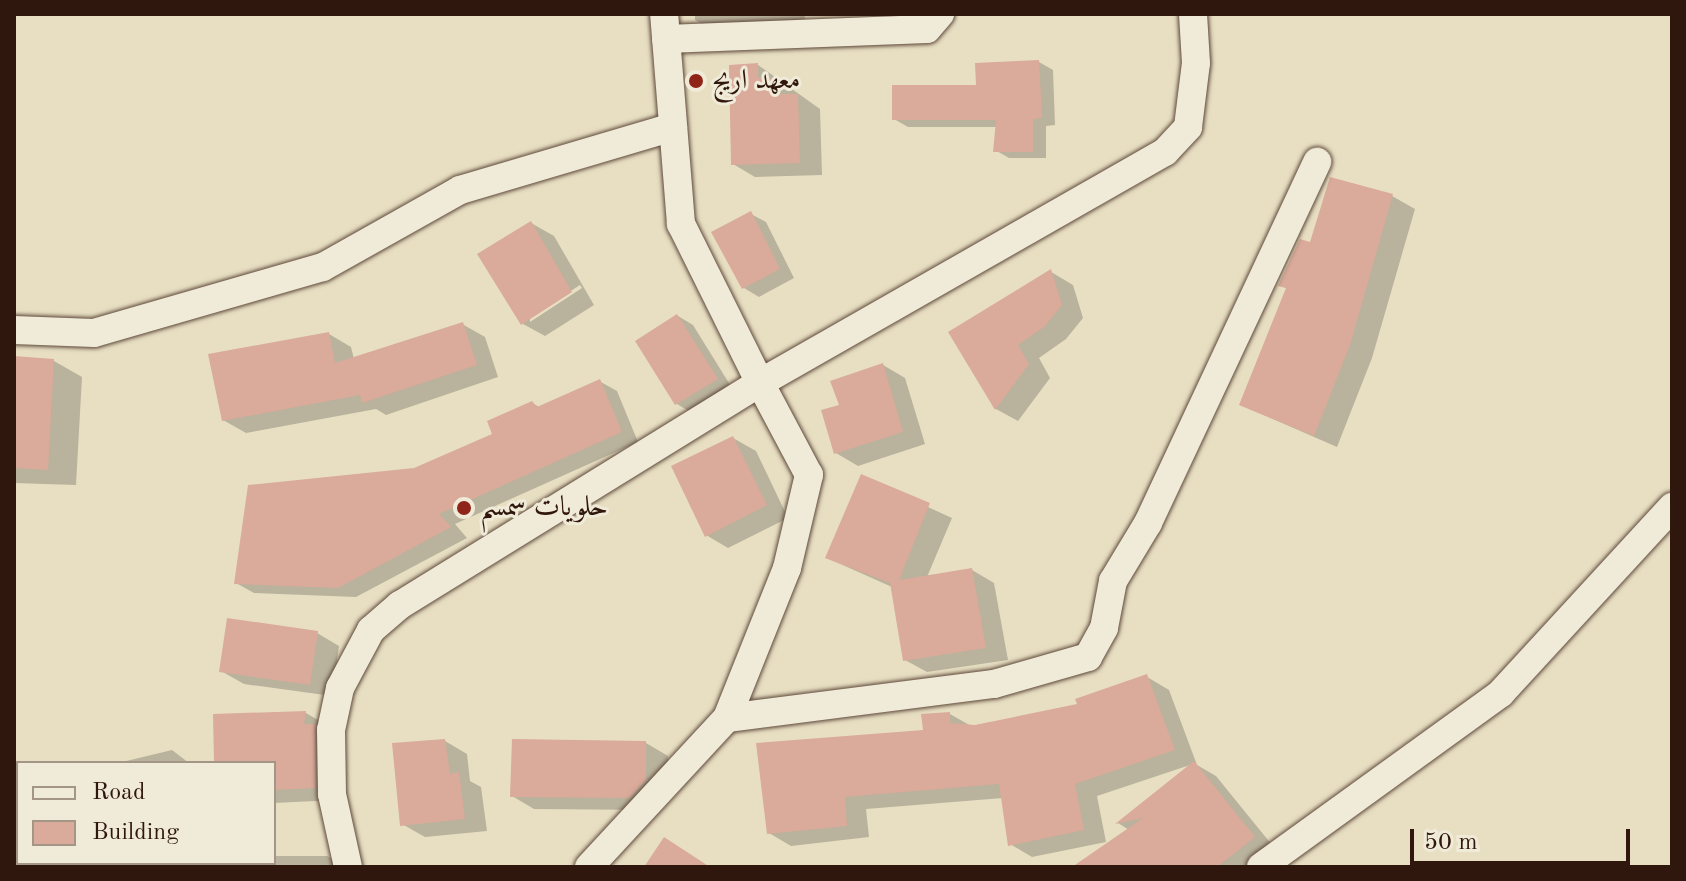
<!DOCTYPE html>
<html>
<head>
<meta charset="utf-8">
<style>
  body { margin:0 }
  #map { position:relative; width:1686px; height:881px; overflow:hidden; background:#e8dfc3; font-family:"Old Standard TT",Amiri,serif }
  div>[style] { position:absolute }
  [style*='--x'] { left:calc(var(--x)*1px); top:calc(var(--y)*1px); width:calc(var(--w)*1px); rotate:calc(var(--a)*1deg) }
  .shadow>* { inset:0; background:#0003 }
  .building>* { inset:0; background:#daaa9b }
  .roads { filter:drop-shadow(0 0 2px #5e493a) drop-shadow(0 0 2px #5e493a) }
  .minor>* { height:28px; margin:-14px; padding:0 14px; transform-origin:14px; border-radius:14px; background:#f0ead8 }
  .dots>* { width:22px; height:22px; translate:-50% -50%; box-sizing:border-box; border:4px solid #f0ead8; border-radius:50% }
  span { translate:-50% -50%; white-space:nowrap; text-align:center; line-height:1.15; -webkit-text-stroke:6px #f0ead8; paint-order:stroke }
  .poi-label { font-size:28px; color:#30170d }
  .left { translate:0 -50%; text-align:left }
  .frame { position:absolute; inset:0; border:16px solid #30170d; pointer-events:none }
  .legend { position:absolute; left:16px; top:761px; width:260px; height:104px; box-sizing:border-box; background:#f0ead8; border:2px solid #a39687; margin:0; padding:10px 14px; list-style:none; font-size:24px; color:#30170d }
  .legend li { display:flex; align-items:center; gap:16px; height:40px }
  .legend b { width:40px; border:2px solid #a39687 }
  .scale { position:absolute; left:1410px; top:829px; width:220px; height:36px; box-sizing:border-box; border:4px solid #30170d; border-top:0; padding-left:10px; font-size:24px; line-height:28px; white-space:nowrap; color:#30170d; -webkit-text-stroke:6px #f0ead8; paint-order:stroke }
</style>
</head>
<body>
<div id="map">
  <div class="shadow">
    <i style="clip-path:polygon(695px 14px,805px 14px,804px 29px,718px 33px,695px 20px)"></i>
    <i style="clip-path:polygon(1039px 62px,1053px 70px,1055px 125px,1046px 126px,1046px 158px,1009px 158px,995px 150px,997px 127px,908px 127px,894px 119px)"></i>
    <i style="clip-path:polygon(758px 65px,820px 109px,822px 175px,755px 177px,733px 164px)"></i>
    <i style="clip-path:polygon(1392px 196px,1415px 209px,1372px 358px,1337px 447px,1241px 405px,1288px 289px,1280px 285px,1311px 244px)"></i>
    <i style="clip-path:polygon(751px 214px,766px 222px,794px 278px,759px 297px,744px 288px,714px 233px)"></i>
    <i style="clip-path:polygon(evenodd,531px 223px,554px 236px,594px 305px,545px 336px,523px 324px,531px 223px,580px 285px,582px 288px,530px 322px,530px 317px,580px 285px)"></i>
    <i style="clip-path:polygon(1051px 272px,1073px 285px,1083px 318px,1066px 339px,1039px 358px,1050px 378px,1018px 421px,996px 409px,951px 333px)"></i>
    <i style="clip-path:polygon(678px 316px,693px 325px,732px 388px,692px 413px,677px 404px,638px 341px)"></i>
    <i style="clip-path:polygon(462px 324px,485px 337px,498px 377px,386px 415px,376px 409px,246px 433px,223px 420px,329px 334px,351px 347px,354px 359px)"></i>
    <i style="clip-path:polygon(14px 358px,54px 361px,82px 377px,76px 485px,14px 483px)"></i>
    <i style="clip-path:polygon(883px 365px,905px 378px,925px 444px,858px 466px,836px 453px,841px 407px)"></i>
    <i style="clip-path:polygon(599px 381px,617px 391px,638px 442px,455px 524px,467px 538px,356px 597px,254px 593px,236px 583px,414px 470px,495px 435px,532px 403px,541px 408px)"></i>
    <i style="clip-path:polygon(733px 438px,756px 451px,788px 518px,728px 548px,706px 535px)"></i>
    <i style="clip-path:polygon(862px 477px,952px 518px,927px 577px,972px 570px,994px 583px,1008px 660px,927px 672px,905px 660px,892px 587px,827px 558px)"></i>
    <i style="clip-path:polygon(317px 633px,339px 646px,332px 696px,244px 684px,221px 671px)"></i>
    <i style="clip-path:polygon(1147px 677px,1169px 690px,1197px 765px,1216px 776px,1276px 850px,1255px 867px,1076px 867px,1129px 830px,1118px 823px,1193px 764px,1097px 796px,1106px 842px,1032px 857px,1010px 844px,1003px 798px,866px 809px,869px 837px,791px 846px,769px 833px,950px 714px,971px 726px,1080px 706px)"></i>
    <i style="clip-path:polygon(306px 713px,328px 726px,337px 800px,274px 803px,274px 763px,216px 763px,215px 716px)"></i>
    <i style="clip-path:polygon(445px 741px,467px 754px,470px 781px,481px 787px,487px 831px,425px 837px,402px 824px)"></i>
    <i style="clip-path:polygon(646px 743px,668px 756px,668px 793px,652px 810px,534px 809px,512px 796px)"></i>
    <i style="clip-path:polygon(172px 750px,189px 763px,118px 763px)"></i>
    <i style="clip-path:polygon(274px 856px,327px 856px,346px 867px,248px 867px,274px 863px)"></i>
    <i style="clip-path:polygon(179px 863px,208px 867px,149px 867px)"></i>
  </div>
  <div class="building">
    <i style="clip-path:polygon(1039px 60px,1042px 118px,1033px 119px,1033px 152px,993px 152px,996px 120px,892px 120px,892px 85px,976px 85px,975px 63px)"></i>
    <i style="clip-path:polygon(758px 63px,758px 78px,776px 78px,778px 94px,798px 94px,800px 163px,731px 165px,729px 65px)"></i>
    <i style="clip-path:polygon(1330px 177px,1393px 194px,1350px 345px,1314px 436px,1239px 405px,1286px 288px,1278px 286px,1300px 239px,1310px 242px)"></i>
    <i style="clip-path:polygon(751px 211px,780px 269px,742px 289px,711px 232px)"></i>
    <i style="clip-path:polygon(531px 221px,572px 292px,521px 325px,477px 254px)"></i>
    <i style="clip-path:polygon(1051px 269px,1062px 305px,1044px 327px,1018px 345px,1029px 364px,995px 410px,948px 332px)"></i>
    <i style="clip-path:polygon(677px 314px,718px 379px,675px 405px,635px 341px)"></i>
    <i style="clip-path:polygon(463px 322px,477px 365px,362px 403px,360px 395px,222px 421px,208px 354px,329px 332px,335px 363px)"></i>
    <i style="clip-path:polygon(14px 356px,54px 359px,48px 470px,14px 468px)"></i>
    <i style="clip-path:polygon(883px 363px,903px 432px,834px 454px,821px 410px,839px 405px,830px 381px)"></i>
    <i style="clip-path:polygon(600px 379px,622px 432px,439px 514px,451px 527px,338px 588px,234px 584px,248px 485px,414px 468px,492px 434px,487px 421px,532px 401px,537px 407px)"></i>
    <i style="clip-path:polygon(733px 436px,767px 505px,705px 537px,671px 466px)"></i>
    <i style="clip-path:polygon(861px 474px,930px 503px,899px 580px,972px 568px,986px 648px,903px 661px,890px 583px,825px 558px)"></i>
    <i style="clip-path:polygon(227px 618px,318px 631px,310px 685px,219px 672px)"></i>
    <i style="clip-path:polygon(1147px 674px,1175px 750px,1075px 784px,1084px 830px,1008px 846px,999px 784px,845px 797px,847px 826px,767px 834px,756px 743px,923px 730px,921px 714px,950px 712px,950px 723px,975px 725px,1077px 704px,1075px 699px)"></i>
    <i style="clip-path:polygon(306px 711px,304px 724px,315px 724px,315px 788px,274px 790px,274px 763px,214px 763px,213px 714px)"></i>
    <i style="clip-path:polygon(445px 739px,450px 774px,459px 772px,465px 819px,400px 826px,392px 743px)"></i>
    <i style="clip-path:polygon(512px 739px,646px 741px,646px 780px,629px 798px,510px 797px)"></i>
    <i style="clip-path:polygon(1194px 761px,1255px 837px,1217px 867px,1072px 867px,1143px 818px,1115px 824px)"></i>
    <i style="clip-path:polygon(664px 837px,710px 867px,644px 867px)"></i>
  </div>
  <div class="roads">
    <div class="minor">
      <i style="--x:666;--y:39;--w:261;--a:-2.2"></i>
      <i style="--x:927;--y:29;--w:20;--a:-49"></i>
      <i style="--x:14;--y:330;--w:80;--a:2.1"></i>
      <i style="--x:94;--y:333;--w:238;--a:-16.1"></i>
      <i style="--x:323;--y:267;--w:157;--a:-29.3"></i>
      <i style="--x:460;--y:190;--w:222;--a:-16.5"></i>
      <i style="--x:727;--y:718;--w:269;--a:-7.3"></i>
      <i style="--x:994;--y:684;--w:98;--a:-16"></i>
      <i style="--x:1088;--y:657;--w:33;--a:-61"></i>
      <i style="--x:1104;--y:628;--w:48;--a:-79.2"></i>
      <i style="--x:1113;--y:581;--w:68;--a:-58.9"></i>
      <i style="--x:1148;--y:523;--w:399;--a:-64.9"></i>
      <i style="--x:348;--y:867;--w:75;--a:-102.4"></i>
      <i style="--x:332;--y:794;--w:64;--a:-90.9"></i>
      <i style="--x:331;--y:730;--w:43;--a:-77.9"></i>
      <i style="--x:340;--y:688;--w:66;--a:-61.9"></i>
      <i style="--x:371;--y:630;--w:38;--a:-41"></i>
      <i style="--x:400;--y:605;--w:423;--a:-31.7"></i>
      <i style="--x:760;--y:383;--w:178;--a:-116.4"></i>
      <i style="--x:681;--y:224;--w:211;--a:-94.6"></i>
      <i style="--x:589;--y:867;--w:203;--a:-47.2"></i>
      <i style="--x:727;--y:718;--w:162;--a:-68.2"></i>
      <i style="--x:787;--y:568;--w:96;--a:-76.7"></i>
      <i style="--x:809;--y:475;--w:104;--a:-118"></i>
      <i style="--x:760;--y:383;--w:466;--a:-29.7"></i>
      <i style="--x:1165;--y:152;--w:34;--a:-47"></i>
      <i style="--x:1188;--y:127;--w:64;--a:-82.9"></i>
      <i style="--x:1196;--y:63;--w:49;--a:-93.5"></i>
      <i style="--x:1261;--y:867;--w:296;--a:-35.9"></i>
      <i style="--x:1501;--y:693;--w:253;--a:-47.4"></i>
    </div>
  </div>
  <div class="dots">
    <i style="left:696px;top:81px;background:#8f2418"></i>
    <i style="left:464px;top:508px;background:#8f2418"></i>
  </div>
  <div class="poi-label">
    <span class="left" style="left:712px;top:81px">معهد اريج</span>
    <span class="left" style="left:480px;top:508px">حلويات سمسم</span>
  </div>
  <div class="frame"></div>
  <ul class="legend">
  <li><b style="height:10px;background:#f0ead8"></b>Road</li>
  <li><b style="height:22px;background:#daaa9b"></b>Building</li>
  </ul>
  <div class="scale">50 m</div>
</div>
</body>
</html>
